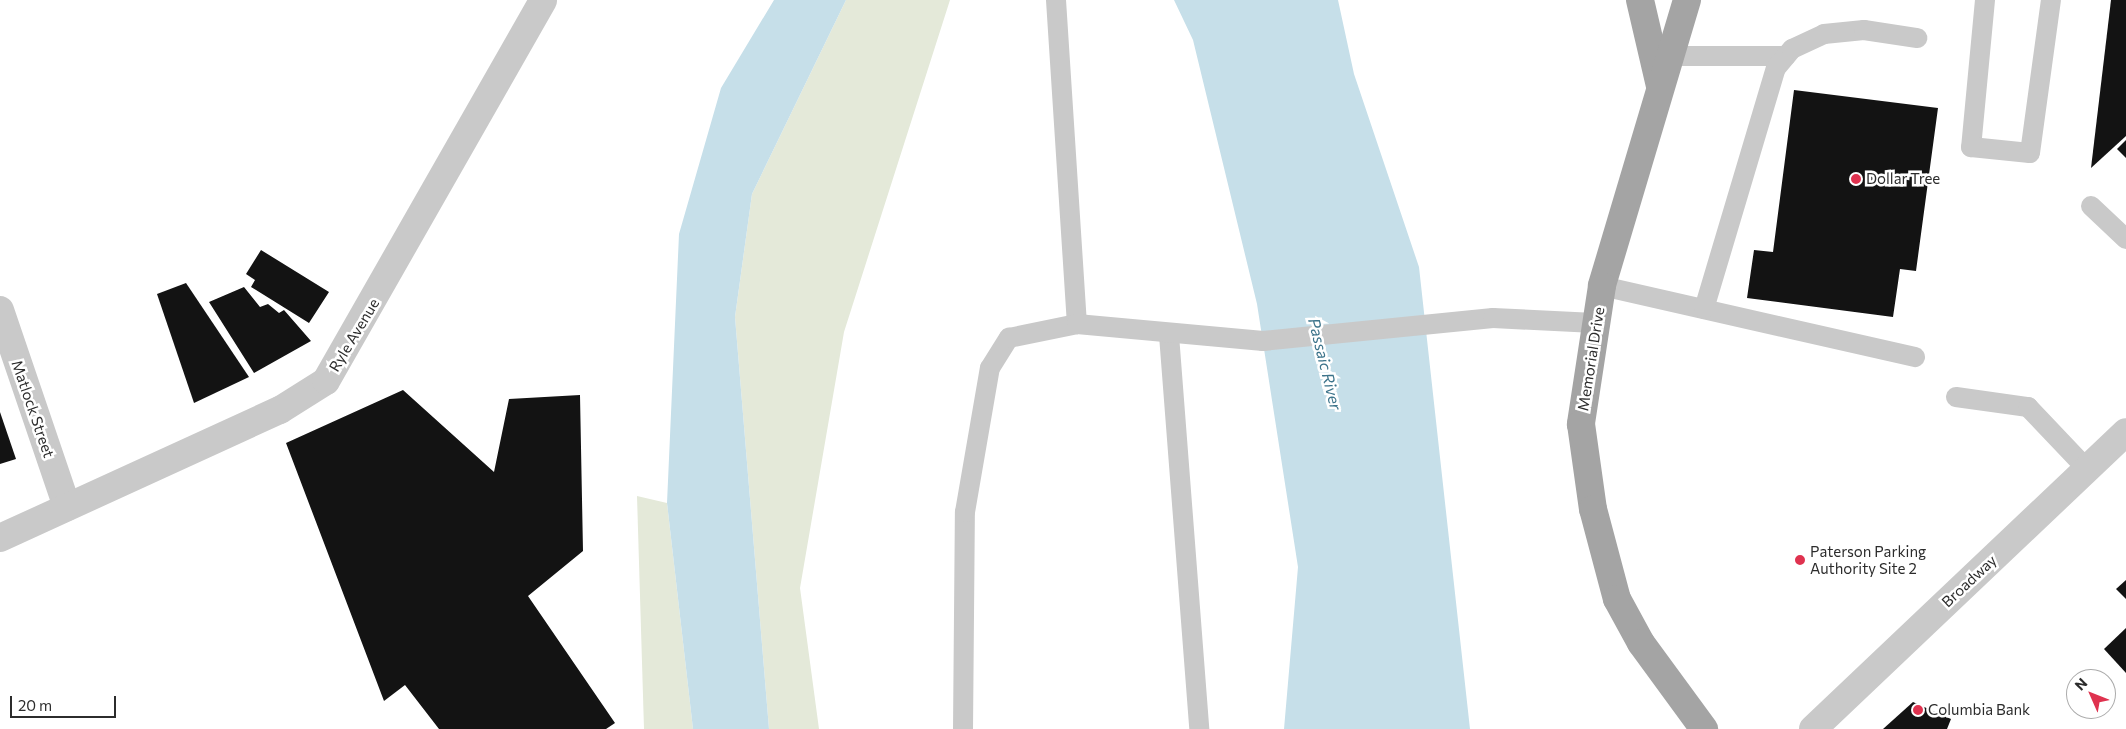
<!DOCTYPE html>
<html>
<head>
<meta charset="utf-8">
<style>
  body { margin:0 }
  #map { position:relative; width:2126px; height:729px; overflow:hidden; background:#fff; font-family:Commissioner,sans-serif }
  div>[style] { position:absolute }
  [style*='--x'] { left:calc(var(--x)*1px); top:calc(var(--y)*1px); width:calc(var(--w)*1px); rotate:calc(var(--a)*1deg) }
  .green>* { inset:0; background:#e4e9d9 }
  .water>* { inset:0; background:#c6dfe9 }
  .building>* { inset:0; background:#131313 }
  .lane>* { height:20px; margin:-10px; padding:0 10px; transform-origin:10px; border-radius:10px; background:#c9c9c9 }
  .street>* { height:28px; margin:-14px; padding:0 14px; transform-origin:14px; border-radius:14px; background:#c9c9c9 }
  .primary>* { height:28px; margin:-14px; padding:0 14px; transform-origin:14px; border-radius:14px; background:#a4a4a4 }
  .dots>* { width:14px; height:14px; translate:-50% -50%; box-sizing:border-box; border:2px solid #fff; border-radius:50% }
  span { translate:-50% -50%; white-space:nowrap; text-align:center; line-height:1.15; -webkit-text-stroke:5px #fff; paint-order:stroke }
  .poi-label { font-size:15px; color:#2c2c2c }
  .left { translate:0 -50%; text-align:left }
  .street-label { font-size:15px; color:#2c2c2c }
  .water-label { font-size:16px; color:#3d748b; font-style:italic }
  .north { position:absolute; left:2066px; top:669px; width:50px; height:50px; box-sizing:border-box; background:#fff; border:1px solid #ababab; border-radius:50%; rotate:314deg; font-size:14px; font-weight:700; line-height:20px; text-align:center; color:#2c2c2c }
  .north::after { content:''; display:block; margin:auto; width:18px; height:22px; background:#df324f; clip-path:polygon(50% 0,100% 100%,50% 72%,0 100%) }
  .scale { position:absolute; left:10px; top:696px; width:106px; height:22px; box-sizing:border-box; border:2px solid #2c2c2c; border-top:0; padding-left:6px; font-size:15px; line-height:18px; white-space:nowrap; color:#2c2c2c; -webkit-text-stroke:4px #fff; paint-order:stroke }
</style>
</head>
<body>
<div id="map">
  <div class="green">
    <i style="clip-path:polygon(846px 0,950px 0,844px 332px,800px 588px,819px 729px,769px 729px,735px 317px,752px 194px)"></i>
    <i style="clip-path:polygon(637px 496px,667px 503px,693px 729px,644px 729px)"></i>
  </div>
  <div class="water">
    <i style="clip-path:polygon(774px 0,846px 0,752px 194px,735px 317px,769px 729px,693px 729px,667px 503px,679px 234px,721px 88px)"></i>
    <i style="clip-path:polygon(1174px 0,1338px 0,1354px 74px,1419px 267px,1470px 729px,1284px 729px,1298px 567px,1257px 304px,1193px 40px)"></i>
  </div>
  <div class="building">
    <i style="clip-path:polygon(2111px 0,2126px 0,2126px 136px,2091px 168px)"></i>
    <i style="clip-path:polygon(1794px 90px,1938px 108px,1916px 271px,1900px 269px,1893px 317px,1747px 298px,1754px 250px,1773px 252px)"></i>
    <i style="clip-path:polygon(2126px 140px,2126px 158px,2117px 149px)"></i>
    <i style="clip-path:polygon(261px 250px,329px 292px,309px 323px,251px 287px,255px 280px,246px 274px)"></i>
    <i style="clip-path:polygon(186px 283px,249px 377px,194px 403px,157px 294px)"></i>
    <i style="clip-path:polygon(244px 287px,260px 307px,268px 304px,279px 313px,284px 310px,311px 341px,254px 373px,209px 302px)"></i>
    <i style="clip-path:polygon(403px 390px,494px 472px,509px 399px,580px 395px,583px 551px,528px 596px,615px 723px,606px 729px,439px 729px,405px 685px,384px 701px,286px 443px)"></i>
    <i style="clip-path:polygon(0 412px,16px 459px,0 464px)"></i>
    <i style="clip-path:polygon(2126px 580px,2126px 599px,2116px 589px)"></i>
    <i style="clip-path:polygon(2126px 628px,2126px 673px,2104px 649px)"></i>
    <i style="clip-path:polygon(1913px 702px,1951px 719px,1947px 729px,1883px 729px)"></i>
  </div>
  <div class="lane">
    <i style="--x:1056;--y:0;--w:325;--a:86.3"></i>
    <i style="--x:1985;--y:0;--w:148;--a:95.4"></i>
    <i style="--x:1971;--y:147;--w:59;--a:5.8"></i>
    <i style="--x:2030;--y:153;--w:154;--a:-82.2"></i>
    <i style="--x:1670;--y:56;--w:116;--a:0"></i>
    <i style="--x:2091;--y:206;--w:48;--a:43.3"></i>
    <i style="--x:1602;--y:286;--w:321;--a:12.8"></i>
    <i style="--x:1704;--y:309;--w:252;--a:-73.4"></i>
    <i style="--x:1776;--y:68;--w:25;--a:-50"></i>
    <i style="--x:1792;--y:49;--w:35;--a:-25"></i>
    <i style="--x:1824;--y:34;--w:40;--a:-5.7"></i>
    <i style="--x:1864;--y:30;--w:54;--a:8.6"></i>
    <i style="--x:1169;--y:335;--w:395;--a:85.6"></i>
    <i style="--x:1956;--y:397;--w:73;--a:7.9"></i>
    <i style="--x:2028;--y:407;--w:86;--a:46.4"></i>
    <i style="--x:963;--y:729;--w:217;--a:-89.5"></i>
    <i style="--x:965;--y:512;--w:146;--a:-80.2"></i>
    <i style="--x:990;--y:368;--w:36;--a:-58"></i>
    <i style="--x:1009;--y:338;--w:69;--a:-11.6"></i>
    <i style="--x:1077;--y:324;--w:187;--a:5.2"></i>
    <i style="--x:1263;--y:341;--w:231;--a:-5.7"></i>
    <i style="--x:1493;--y:318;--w:102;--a:2.8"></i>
  </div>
  <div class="street">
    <i style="--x:0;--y:310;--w:208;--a:71.2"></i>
    <i style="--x:0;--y:538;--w:308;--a:-24.6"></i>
    <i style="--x:280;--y:410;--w:54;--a:-32.2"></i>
    <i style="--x:326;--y:381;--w:438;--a:-60.3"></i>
    <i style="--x:1813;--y:729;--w:431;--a:-43.5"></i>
  </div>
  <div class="primary">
    <i style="--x:1640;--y:0;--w:88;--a:76.9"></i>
    <i style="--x:1687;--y:0;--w:298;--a:106.6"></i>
    <i style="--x:1602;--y:286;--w:140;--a:98.7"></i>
    <i style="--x:1581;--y:424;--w:86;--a:82"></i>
    <i style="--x:1593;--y:509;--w:93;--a:75.1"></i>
    <i style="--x:1617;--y:599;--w:50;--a:61.4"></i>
    <i style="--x:1641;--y:643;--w:107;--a:53.8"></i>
  </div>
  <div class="dots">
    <i style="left:1856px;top:179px;background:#df324f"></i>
    <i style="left:1800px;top:560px;background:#df324f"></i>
    <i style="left:1918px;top:710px;background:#df324f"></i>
  </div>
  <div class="poi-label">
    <span class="left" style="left:1866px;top:179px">Dollar Tree</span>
    <span class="left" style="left:1810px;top:560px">Paterson Parking<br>Authority Site 2</span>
    <span class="left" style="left:1928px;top:710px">Columbia Bank</span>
  </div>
  <div class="street-label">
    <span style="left:354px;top:335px;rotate:-59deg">Ryle Avenue</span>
    <span style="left:1591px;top:359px;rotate:-81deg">Memorial Drive</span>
    <span style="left:33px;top:409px;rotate:71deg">Matlock Street</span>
    <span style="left:1969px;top:581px;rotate:-43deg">Broadway</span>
  </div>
  <div class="water-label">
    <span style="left:1325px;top:364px;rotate:76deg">Passaic River</span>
  </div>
  <div class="north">N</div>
  <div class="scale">20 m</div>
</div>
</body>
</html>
